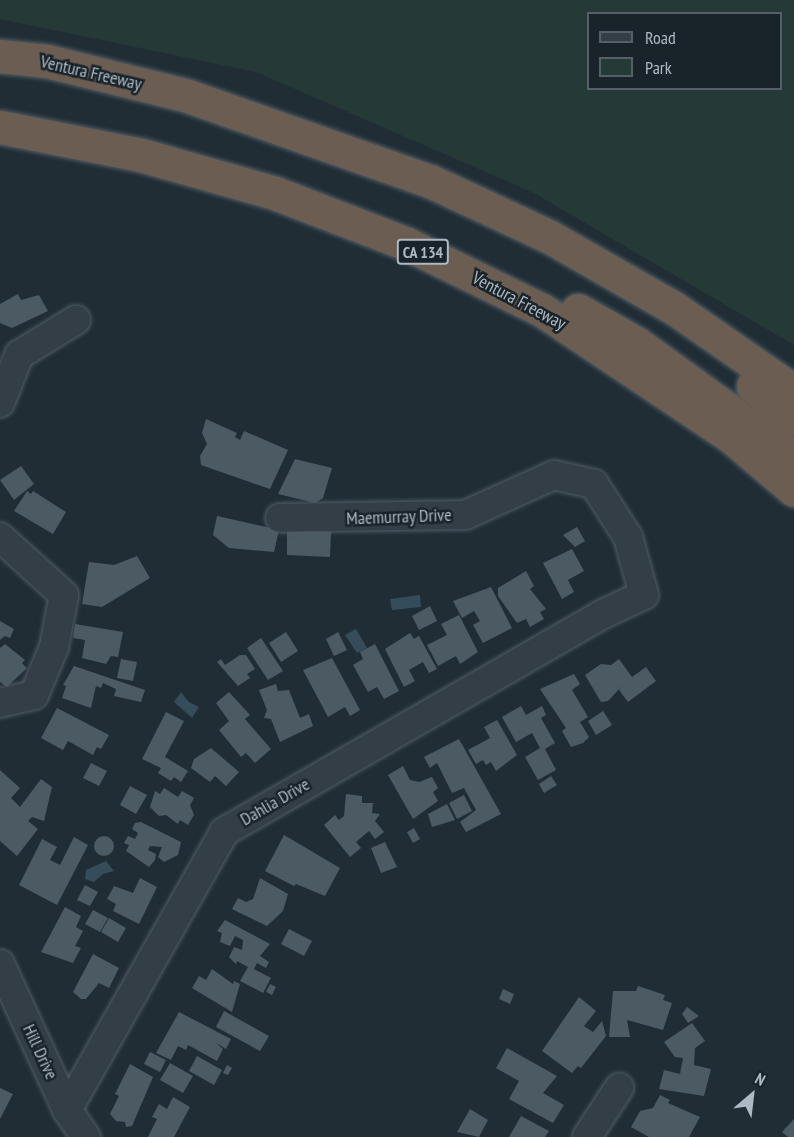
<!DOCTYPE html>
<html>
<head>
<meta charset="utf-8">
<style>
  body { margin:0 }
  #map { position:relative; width:794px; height:1137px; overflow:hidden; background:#212d35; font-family:"PT Sans Narrow",sans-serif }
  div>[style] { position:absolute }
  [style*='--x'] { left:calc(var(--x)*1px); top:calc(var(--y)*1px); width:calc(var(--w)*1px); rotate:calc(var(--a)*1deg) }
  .green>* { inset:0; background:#253a37 }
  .water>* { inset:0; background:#354c5b }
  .building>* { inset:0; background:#4c5a64 }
  .round { border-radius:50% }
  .roads { filter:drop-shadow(0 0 2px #515c64) drop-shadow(0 0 2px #515c64) }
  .minor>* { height:28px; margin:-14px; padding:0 14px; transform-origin:14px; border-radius:14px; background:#343e46 }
  .highway>* { height:33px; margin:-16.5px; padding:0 16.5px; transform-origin:16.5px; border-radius:16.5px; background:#6b5d51 }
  span { translate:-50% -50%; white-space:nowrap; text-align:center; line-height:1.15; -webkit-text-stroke:5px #19232a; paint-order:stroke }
  .shield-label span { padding:2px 4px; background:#19232a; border:2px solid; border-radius:4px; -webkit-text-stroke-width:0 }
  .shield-label { font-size:16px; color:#aeb9c3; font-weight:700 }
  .street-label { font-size:18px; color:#aeb9c3 }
  .legend { position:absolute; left:587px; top:12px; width:195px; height:78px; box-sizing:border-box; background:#19232a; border:2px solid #555f67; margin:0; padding:8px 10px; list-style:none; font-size:18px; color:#aeb9c3 }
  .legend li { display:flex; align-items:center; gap:12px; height:30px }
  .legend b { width:30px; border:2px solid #555f67 }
  .north { position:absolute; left:722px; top:1065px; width:60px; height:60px; -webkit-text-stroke:4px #19232a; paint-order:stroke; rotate:28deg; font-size:16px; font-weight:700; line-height:24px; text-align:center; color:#aeb9c3 }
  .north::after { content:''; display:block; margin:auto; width:21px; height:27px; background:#aeb9c3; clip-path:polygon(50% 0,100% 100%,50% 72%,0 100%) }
</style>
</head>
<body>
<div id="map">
  <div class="green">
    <i style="clip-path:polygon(evenodd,0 0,794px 0,794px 345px,534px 193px,256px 72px,0 19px,0 0,588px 14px,780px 14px,780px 88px,588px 88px,588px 14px)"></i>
  </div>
  <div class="water">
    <i style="clip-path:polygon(420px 595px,421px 607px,392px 610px,390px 599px)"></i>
    <i style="clip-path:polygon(356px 629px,367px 648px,357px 653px,345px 635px)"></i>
    <i style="clip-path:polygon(181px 692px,189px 702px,199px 707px,192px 718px,174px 702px)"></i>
    <i style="clip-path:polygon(106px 861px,114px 871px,103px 874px,94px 882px,85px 879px,86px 870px)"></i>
  </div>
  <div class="building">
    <i style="clip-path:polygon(18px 294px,21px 300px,39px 295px,48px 311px,12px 328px,0 323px,0 304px)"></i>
    <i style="clip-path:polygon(206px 419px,237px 433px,235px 437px,240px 440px,244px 431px,288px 450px,270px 489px,201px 465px,200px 456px,207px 444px,202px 433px)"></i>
    <i style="clip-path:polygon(295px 459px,332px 468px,323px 498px,315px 503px,278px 494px)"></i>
    <i style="clip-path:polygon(21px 466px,34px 484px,14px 500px,0 480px)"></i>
    <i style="clip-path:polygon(27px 491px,31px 494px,33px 491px,66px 512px,53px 534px,14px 511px)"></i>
    <i style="clip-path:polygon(217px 516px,279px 530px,274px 552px,229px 548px,213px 535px)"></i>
    <i style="clip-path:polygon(577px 527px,585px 541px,575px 547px,563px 535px)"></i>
    <i style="clip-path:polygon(287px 530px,331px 532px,330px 557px,287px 555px)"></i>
    <i style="clip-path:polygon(572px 549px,584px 571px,568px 580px,574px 592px,562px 599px,543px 563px)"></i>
    <i style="clip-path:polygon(137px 556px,150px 578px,102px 607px,82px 604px,89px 562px,114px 565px)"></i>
    <i style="clip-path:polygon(526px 571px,534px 586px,530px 589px,546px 609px,540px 612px,544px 619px,530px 627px,526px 619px,517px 623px,498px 596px,498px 588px)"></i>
    <i style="clip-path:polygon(491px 587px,512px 628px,483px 643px,473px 625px,480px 621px,474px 611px,462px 618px,453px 601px)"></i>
    <i style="clip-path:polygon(430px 606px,437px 621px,419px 630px,412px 616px)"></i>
    <i style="clip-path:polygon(459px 615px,478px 652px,460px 664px,456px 656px,438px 666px,427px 645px,447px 635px,441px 624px)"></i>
    <i style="clip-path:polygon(0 621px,14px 629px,10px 638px,5px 636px,0 640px)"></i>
    <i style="clip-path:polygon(75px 624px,123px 632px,118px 657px,111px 656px,106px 664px,82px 658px,85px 640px,73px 638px)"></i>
    <i style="clip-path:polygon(286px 632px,298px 651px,281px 662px,269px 643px)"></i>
    <i style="clip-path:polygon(338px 632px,347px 650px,334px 656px,326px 639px)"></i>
    <i style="clip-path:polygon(410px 633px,414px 639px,419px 636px,437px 669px,429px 673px,423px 662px,409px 670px,415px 681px,404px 687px,385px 649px)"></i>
    <i style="clip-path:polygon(261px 638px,283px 671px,268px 680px,247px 648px)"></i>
    <i style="clip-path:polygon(5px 644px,25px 660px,22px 663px,27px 668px,7px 687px,0 682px,0 648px)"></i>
    <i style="clip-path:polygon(375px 644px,399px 691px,384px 699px,377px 687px,368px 692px,353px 665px,363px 659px,360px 652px)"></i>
    <i style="clip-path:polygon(240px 655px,246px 655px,255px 669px,247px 674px,250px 678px,238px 686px,217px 662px,221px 659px,225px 665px)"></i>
    <i style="clip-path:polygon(332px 658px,360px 710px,350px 716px,345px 707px,328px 717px,303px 670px)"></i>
    <i style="clip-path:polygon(121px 659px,137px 662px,133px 681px,117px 678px)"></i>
    <i style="clip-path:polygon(619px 659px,632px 677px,646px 667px,656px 681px,628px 702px,619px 690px,622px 686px,608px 701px,601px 702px,585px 675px,601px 664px,611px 665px)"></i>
    <i style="clip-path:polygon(74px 666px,145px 690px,141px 702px,114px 696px,116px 689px,103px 683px,101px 688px,96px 686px,91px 708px,62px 698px,66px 686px,63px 685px)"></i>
    <i style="clip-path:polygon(574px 674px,580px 684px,572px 690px,588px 717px,580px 722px,589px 737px,583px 743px,571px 747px,562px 731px,566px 728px,540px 689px)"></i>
    <i style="clip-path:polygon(276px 684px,278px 691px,289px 690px,300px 718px,309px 714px,313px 726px,280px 742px,271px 719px,264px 718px,267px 710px,259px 690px)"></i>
    <i style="clip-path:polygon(229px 692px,250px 715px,245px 719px,271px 749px,255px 763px,246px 753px,241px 757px,219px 730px,229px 721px,216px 703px)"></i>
    <i style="clip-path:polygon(521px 706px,526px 715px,542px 706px,546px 715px,541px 718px,555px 743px,545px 749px,556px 770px,538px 780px,525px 757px,540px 748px,532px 733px,516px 742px,502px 717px)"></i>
    <i style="clip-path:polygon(57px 708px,109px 735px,101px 749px,97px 747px,93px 755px,68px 741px,63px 750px,41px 738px)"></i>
    <i style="clip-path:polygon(603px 711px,612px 725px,596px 735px,588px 721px)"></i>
    <i style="clip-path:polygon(166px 712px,184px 721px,165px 757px,188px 771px,181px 782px,174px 777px,171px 781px,158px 773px,161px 768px,142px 759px)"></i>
    <i style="clip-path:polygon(497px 720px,517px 755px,496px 771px,491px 762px,486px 765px,483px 760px,476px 764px,468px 750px,490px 738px,484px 727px)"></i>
    <i style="clip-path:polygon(459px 739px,501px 814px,466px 832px,460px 822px,476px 810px,464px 788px,452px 793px,437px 763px,430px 768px,424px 757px)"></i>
    <i style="clip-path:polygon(211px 748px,239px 772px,226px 786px,215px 776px,210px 782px,191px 768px,194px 759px)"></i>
    <i style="clip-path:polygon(91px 763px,107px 771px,99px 786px,83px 778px)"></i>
    <i style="clip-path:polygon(403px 766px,410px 780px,419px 782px,432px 777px,438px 788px,433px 792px,438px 801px,413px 819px,388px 775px)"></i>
    <i style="clip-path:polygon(0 770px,20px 788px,11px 798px,20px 807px,41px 779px,52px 787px,44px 821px,32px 817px,28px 821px,38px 829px,17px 856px,0 841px)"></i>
    <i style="clip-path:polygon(551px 776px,557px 785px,544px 793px,539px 784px)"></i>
    <i style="clip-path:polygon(130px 786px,147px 795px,136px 814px,120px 805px)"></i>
    <i style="clip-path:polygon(164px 788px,178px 797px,182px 791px,194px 798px,190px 805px,194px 815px,188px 825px,180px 820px,178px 824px,166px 815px,159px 816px,150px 807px,155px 791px,160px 794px)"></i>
    <i style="clip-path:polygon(346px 794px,362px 796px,362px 803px,373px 803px,372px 813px,380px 814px,375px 821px,384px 832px,375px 839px,369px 831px,356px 842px,361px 848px,350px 857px,324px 825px,335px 815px,339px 820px,344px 816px)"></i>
    <i style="clip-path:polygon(464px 795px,472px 811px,457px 819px,449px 803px)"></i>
    <i style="clip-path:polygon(447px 804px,455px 820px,432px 827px,428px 814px)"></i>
    <i style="clip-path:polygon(141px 822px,181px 842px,178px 855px,164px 862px,158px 857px,162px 847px,150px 846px,148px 850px,156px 854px,155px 860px,149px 867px,126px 851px,129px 845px,124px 843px,128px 836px,135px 839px,138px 833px,132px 829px,135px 823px)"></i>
    <i style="clip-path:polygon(414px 828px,420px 839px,413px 843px,407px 832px)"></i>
    <i style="clip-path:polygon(284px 835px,340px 868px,325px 896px,296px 884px,294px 886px,265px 871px)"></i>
    <i class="round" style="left:94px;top:836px;width:20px;height:20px"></i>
    <i style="clip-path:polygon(74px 837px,88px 845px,57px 905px,19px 885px,42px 839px,57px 847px,50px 860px,60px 865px)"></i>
    <i style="clip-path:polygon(385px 842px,397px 867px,381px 873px,371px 848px)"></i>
    <i style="clip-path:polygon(140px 878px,157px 887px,139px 924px,113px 911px,116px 904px,107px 899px,114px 886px,133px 893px)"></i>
    <i style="clip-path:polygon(260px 878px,288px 894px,283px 911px,267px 926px,232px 909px,238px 898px,246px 902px,253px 899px)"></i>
    <i style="clip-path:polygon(85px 885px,98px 892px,90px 906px,77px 900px)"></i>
    <i style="clip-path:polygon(65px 907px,81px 916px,76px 927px,83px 931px,75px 946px,81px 948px,73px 963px,41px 952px)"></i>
    <i style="clip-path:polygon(93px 910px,108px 918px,100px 932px,85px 924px)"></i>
    <i style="clip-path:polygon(109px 918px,126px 928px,118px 942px,101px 932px)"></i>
    <i style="clip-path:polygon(225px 920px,270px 944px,260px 956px,269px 962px,266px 968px,257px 963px,254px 969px,271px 978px,263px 993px,240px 981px,248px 967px,237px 961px,236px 964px,229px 957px,234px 947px,242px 950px,243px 940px,235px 936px,230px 946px,220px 942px,222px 933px,217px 931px)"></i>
    <i style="clip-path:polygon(289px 929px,312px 941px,304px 956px,281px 944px)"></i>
    <i style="clip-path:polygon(93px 954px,119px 968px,109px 988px,99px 983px,86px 999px,81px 999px,73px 992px)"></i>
    <i style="clip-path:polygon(212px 969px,233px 984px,234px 981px,240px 984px,232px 1012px,192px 988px,199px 976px,206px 980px)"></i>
    <i style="clip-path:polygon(270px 984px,276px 987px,272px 995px,266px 992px)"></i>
    <i style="clip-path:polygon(638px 986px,665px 995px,663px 1000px,672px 1003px,663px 1030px,627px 1020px,630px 1037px,609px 1037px,613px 991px,636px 991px)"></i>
    <i style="clip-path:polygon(503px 989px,514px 994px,510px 1004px,499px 999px)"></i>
    <i style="clip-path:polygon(579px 997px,596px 1011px,584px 1026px,593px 1032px,602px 1021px,606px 1036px,581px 1068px,578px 1066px,572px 1073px,542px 1051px)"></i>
    <i style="clip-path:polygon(687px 1007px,699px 1016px,688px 1023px,682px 1014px)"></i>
    <i style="clip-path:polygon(224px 1011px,269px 1036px,260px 1051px,216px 1027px)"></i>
    <i style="clip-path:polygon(179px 1012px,231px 1039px,226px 1049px,216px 1043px,223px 1049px,217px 1061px,188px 1045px,186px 1050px,178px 1046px,171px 1060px,156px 1053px)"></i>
    <i style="clip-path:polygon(692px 1023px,705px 1041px,695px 1048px,694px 1065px,711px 1069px,704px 1096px,659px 1089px,664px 1070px,680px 1074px,683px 1058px,675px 1057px,664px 1042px)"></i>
    <i style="clip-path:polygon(507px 1048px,557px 1076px,543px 1093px,564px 1105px,553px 1123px,509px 1099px,519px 1081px,496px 1068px)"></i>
    <i style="clip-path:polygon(150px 1052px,166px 1060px,160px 1072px,144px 1064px)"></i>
    <i style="clip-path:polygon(197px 1056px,222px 1070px,214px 1085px,189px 1071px)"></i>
    <i style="clip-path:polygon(170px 1063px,193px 1076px,183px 1093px,160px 1080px)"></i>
    <i style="clip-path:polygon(130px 1064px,153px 1077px,132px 1126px,126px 1127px,125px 1122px,116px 1121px,110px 1114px,119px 1096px,115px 1094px)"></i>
    <i style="clip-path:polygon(227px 1065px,232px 1068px,228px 1075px,223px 1073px)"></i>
    <i style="clip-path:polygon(0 1088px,13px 1094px,0 1119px)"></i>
    <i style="clip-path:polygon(660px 1095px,670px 1100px,668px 1103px,700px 1117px,689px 1137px,649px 1137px,631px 1127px,640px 1111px,653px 1108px)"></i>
    <i style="clip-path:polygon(173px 1097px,190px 1107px,174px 1137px,148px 1137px,157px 1119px,152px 1117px,159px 1104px,167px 1109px)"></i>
    <i style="clip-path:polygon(470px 1109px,488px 1120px,479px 1137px,457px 1132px)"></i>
    <i style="clip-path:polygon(521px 1116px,549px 1131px,545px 1137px,509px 1137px)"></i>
    <i style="clip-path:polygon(794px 1119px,794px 1137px,788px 1137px,782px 1132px)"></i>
  </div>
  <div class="roads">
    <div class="minor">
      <i style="--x:0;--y:403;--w:52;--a:-68.4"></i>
      <i style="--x:19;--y:355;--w:67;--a:-31.6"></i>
      <i style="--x:0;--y:537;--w:86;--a:42.2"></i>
      <i style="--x:64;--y:595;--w:53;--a:100.9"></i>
      <i style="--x:54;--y:647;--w:52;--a:112.6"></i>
      <i style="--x:34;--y:695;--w:35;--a:167"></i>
      <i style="--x:0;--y:964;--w:161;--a:65.3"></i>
      <i style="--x:67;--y:1110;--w:33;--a:55"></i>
      <i style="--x:67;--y:1110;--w:319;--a:-60.5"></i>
      <i style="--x:224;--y:832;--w:437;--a:-29.9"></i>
      <i style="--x:603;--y:614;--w:45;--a:-24.9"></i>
      <i style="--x:644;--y:595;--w:60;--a:-105.4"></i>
      <i style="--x:628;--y:537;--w:63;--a:-122.7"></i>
      <i style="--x:594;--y:484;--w:41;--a:-167.3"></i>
      <i style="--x:554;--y:475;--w:98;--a:155.8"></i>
      <i style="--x:465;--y:515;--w:185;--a:179.1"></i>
      <i style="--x:587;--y:1137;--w:59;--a:-56.9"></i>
    </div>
    <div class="highway">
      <i style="--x:0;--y:56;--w:47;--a:6.1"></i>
      <i style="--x:47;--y:61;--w:145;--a:13.9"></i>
      <i style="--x:188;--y:96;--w:256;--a:19.4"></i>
      <i style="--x:430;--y:181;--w:132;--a:25"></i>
      <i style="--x:550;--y:237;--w:143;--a:29.8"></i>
      <i style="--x:674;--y:308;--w:146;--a:34.7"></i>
      <i style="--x:0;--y:127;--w:144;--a:11.2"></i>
      <i style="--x:141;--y:155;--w:139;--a:15.8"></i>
      <i style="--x:275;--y:193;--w:142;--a:21.1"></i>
      <i style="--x:407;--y:244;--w:150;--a:26.1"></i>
      <i style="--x:542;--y:310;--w:225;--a:33.8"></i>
      <i style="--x:729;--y:435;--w:85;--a:40.2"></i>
      <i style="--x:578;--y:310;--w:67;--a:29.6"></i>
      <i style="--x:636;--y:343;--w:195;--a:35.8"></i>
      <i style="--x:753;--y:386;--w:52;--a:38"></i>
    </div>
  </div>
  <div class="shield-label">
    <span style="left:423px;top:252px">CA 134</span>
  </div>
  <div class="street-label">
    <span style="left:91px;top:73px;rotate:13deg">Ventura Freeway</span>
    <span style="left:519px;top:301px;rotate:28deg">Ventura Freeway</span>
    <span style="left:399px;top:517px;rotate:-2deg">Maemurray Drive</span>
    <span style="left:275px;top:802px;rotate:-30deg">Dahlia Drive</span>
    <span style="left:40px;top:1052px;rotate:65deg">Hill Drive</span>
  </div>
  <ul class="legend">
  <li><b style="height:8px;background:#343e46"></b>Road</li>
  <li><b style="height:16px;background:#253a37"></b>Park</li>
  </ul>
  <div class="north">N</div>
</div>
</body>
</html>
